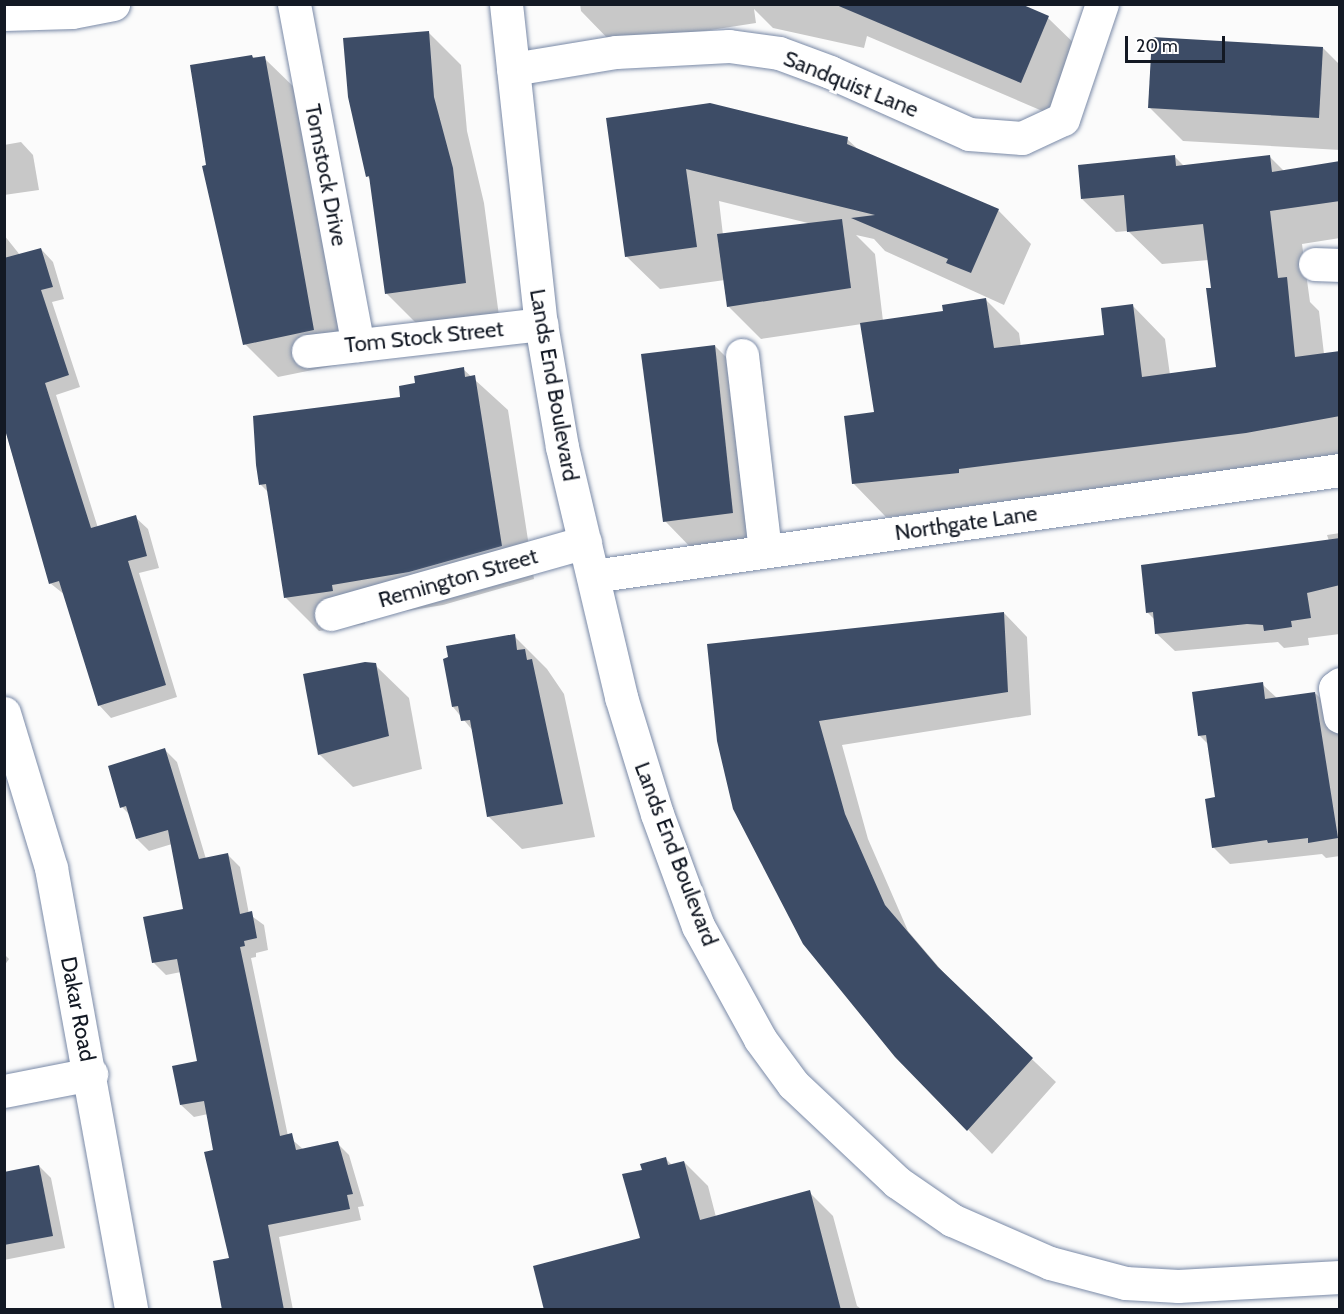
<!DOCTYPE html>
<html>
<head>
<meta charset="utf-8">
<style>
  body { margin:0 }
  #map { position:relative; width:1344px; height:1314px; overflow:hidden; background:#fbfbfb; font-family:Cabin,sans-serif }
  div>[style] { position:absolute }
  [style*='--x'] { left:calc(var(--x)*1px); top:calc(var(--y)*1px); width:calc(var(--w)*1px); rotate:calc(var(--a)*1deg) }
  .shadow>* { inset:0; background:#0003 }
  .building>* { inset:0; background:#3d4c66 }
  .roads { filter:drop-shadow(0 0 2px #7a8aa7) drop-shadow(0 0 2px #7a8aa7) }
  .minor>* { height:33px; margin:-16.5px; padding:0 16.5px; transform-origin:16.5px; border-radius:16.5px; background:#fff }
  span { translate:-50% -50%; white-space:nowrap; text-align:center; line-height:1.15; -webkit-text-stroke:6px #fff; paint-order:stroke }
  .street-label { font-size:22px; color:#131924 }
  .frame { position:absolute; inset:0; border:6px solid #131924; pointer-events:none }
  .scale { position:absolute; left:1125px; top:36px; width:100px; height:27px; box-sizing:border-box; border:3px solid #131924; border-top:0; padding-left:8px; font-size:18px; line-height:21px; white-space:nowrap; color:#131924; -webkit-text-stroke:4px #fff; paint-order:stroke }
</style>
</head>
<body>
<div id="map">
  <div class="shadow">
    <i style="clip-path:polygon(580px 4px,1017px 4px,1048px 18px,1082px 51px,1054px 116px,867px 36px,864px 48px,773px 28px,754px 9px,756px 23px,614px 45px,581px 11px)"></i>
    <i style="clip-path:polygon(428px 32px,461px 65px,467px 131px,484px 203px,499px 316px,420px 327px,387px 294px,371px 180px,367px 176px)"></i>
    <i style="clip-path:polygon(1323px 48px,1340px 65px,1340px 150px,1183px 141px,1150px 108px)"></i>
    <i style="clip-path:polygon(252px 57px,264px 58px,298px 91px,347px 363px,278px 377px,245px 344px,208px 166px)"></i>
    <i style="clip-path:polygon(evenodd,608px 119px,847px 139px,860px 151px,998px 210px,1031px 244px,1004px 305px,885px 251px,874px 239px,856px 235px,875px 254px,883px 321px,944px 312px,986px 300px,1019px 333px,1021px 347px,1106px 336px,1132px 305px,1165px 339px,1170px 375px,1218px 368px,1209px 260px,1162px 264px,1128px 231px,1116px 232px,1082px 199px,1174px 156px,1185px 167px,1269px 156px,1284px 171px,1340px 163px,1340px 238px,1302px 244px,1310px 302px,1319px 311px,1324px 354px,1340px 352px,1340px 455px,934px 513px,886px 517px,853px 483px,876px 413px,862px 324px,761px 339px,728px 306px,725px 280px,660px 289px,626px 256px,608px 119px,719px 201px,812px 224px,723px 235px,719px 201px)"></i>
    <i style="clip-path:polygon(21px 142px,33px 155px,39px 190px,4px 195px,4px 145px)"></i>
    <i style="clip-path:polygon(4px 235px,20px 255px,41px 249px,53px 262px,64px 299px,52px 302px,80px 387px,56px 395px,98px 528px,135px 517px,148px 529px,159px 568px,139px 573px,177px 697px,111px 718px,99px 705px,65px 595px,50px 583px,4px 426px)"></i>
    <i style="clip-path:polygon(715px 346px,748px 379px,765px 546px,698px 555px,665px 521px)"></i>
    <i style="clip-path:polygon(463px 369px,508px 410px,534px 579px,443px 605px,364px 618px,365px 624px,319px 631px,286px 598px,269px 493px,261px 485px,257px 465px,402px 398px,417px 384px)"></i>
    <i style="clip-path:polygon(1340px 533px,1340px 634px,1308px 638px,1309px 645px,1284px 648px,1278px 642px,1175px 651px,1157px 634px,1155px 620px,1147px 612px,1329px 541px,1327px 535px)"></i>
    <i style="clip-path:polygon(1004px 613px,1027px 637px,1031px 715px,842px 745px,868px 839px,908px 931px,955px 986px,1056px 1082px,992px 1154px,896px 1056px,719px 740px)"></i>
    <i style="clip-path:polygon(514px 636px,547px 669px,564px 694px,595px 837px,522px 849px,488px 816px,474px 732px,453px 707px)"></i>
    <i style="clip-path:polygon(375px 665px,409px 698px,422px 769px,353px 787px,319px 754px)"></i>
    <i style="clip-path:polygon(1262px 684px,1278px 699px,1316px 694px,1333px 710px,1340px 739px,1340px 856px,1326px 858px,1322px 854px,1230px 864px,1213px 847px,1216px 798px,1209px 745px,1199px 735px)"></i>
    <i style="clip-path:polygon(165px 750px,177px 762px,206px 859px,228px 855px,240px 867px,249px 914px,264px 925px,268px 950px,256px 953px,256px 957px,251px 958px,288px 1136px,304px 1150px,337px 1143px,349px 1155px,364px 1206px,358px 1207px,361px 1220px,279px 1237px,293px 1310px,223px 1310px,231px 1259px,208px 1114px,194px 1117px,181px 1105px,199px 1062px,181px 972px,166px 975px,154px 963px,184px 911px,172px 844px,149px 851px,137px 839px,131px 816px,122px 807px)"></i>
    <i style="clip-path:polygon(4px 954px,9px 959px,4px 966px)"></i>
    <i style="clip-path:polygon(665px 1158px,672px 1165px,684px 1162px,708px 1186px,716px 1217px,809px 1192px,833px 1216px,857px 1306px,863px 1310px,546px 1310px,642px 1239px,644px 1171px)"></i>
    <i style="clip-path:polygon(39px 1166px,51px 1178px,65px 1248px,4px 1260px,4px 1173px)"></i>
  </div>
  <div class="building">
    <i style="clip-path:polygon(834px 4px,1021px 4px,1049px 16px,1021px 83px)"></i>
    <i style="clip-path:polygon(429px 31px,434px 97px,453px 168px,466px 283px,385px 294px,369px 176px,366px 177px,348px 97px,343px 38px)"></i>
    <i style="clip-path:polygon(1152px 37px,1323px 47px,1319px 118px,1148px 108px)"></i>
    <i style="clip-path:polygon(252px 55px,253px 58px,265px 56px,314px 330px,243px 345px,202px 166px,206px 165px,190px 65px)"></i>
    <i style="clip-path:polygon(710px 103px,848px 137px,847px 144px,999px 209px,971px 273px,946px 263px,948px 259px,851px 218px,875px 215px,686px 169px,697px 247px,625px 257px,606px 118px)"></i>
    <i style="clip-path:polygon(1175px 155px,1176px 166px,1270px 155px,1272px 172px,1340px 161px,1340px 201px,1270px 211px,1278px 278px,1287px 277px,1295px 357px,1340px 351px,1340px 416px,1246px 433px,959px 469px,959px 473px,852px 484px,844px 416px,874px 412px,860px 323px,943px 311px,942px 305px,986px 298px,994px 348px,1104px 335px,1101px 308px,1133px 304px,1142px 377px,1216px 367px,1206px 288px,1211px 288px,1203px 224px,1127px 232px,1124px 195px,1081px 199px,1078px 165px)"></i>
    <i style="clip-path:polygon(842px 219px,851px 288px,727px 307px,717px 234px)"></i>
    <i style="clip-path:polygon(41px 248px,53px 287px,41px 290px,69px 375px,45px 383px,91px 528px,136px 515px,147px 556px,128px 561px,166px 685px,98px 706px,59px 581px,49px 584px,4px 426px,4px 258px)"></i>
    <i style="clip-path:polygon(715px 345px,733px 513px,663px 522px,641px 354px)"></i>
    <i style="clip-path:polygon(464px 367px,465px 377px,475px 375px,502px 546px,409px 572px,332px 585px,333px 591px,284px 598px,266px 484px,259px 485px,256px 465px,253px 416px,400px 397px,399px 386px,415px 383px,414px 376px)"></i>
    <i style="clip-path:polygon(1340px 538px,1340px 585px,1307px 593px,1311px 618px,1291px 621px,1292px 627px,1264px 631px,1263px 625px,1247px 624px,1155px 634px,1153px 612px,1146px 613px,1141px 565px)"></i>
    <i style="clip-path:polygon(1004px 612px,1008px 692px,819px 721px,845px 814px,885px 905px,938px 967px,1033px 1058px,967px 1131px,895px 1057px,803px 944px,733px 809px,717px 741px,707px 644px)"></i>
    <i style="clip-path:polygon(515px 634px,517px 650px,525px 649px,527px 660px,532px 659px,563px 804px,487px 817px,470px 720px,461px 721px,458px 706px,452px 707px,443px 659px,448px 657px,446px 646px)"></i>
    <i style="clip-path:polygon(365px 662px,376px 663px,389px 736px,318px 755px,303px 674px)"></i>
    <i style="clip-path:polygon(1263px 682px,1265px 699px,1315px 692px,1338px 838px,1308px 843px,1308px 838px,1268px 843px,1267px 840px,1212px 848px,1205px 799px,1215px 797px,1206px 735px,1198px 736px,1192px 692px)"></i>
    <i style="clip-path:polygon(165px 748px,199px 859px,228px 853px,240px 914px,252px 911px,257px 938px,244px 941px,245px 946px,240px 947px,280px 1136px,292px 1133px,296px 1150px,338px 1141px,353px 1194px,347px 1195px,350px 1209px,268px 1225px,284px 1310px,222px 1310px,213px 1261px,229px 1258px,204px 1152px,213px 1150px,204px 1101px,180px 1105px,172px 1066px,197px 1061px,177px 959px,152px 963px,143px 917px,183px 909px,168px 830px,136px 839px,126px 806px,120px 808px,108px 766px)"></i>
    <i style="clip-path:polygon(666px 1157px,668px 1165px,684px 1161px,700px 1220px,810px 1190px,841px 1310px,544px 1310px,533px 1266px,640px 1238px,622px 1174px,642px 1170px,640px 1164px)"></i>
    <i style="clip-path:polygon(39px 1165px,53px 1236px,4px 1245px,4px 1172px)"></i>
  </div>
  <div class="roads">
    <div class="minor">
      <i style="--x:294;--y:4;--w:347;--a:79.4"></i>
      <i style="--x:506;--y:4;--w:322;--a:83.8"></i>
      <i style="--x:541;--y:324;--w:125;--a:80.3"></i>
      <i style="--x:562;--y:447;--w:257;--a:76.7"></i>
      <i style="--x:621;--y:697;--w:122;--a:72.9"></i>
      <i style="--x:657;--y:814;--w:119;--a:69.9"></i>
      <i style="--x:698;--y:926;--w:129;--a:61.2"></i>
      <i style="--x:760;--y:1039;--w:56;--a:53.7"></i>
      <i style="--x:793;--y:1084;--w:143;--a:43.3"></i>
      <i style="--x:897;--y:1182;--w:67;--a:34.6"></i>
      <i style="--x:952;--y:1220;--w:107;--a:23.7"></i>
      <i style="--x:1050;--y:1263;--w:78;--a:14.9"></i>
      <i style="--x:1125;--y:1283;--w:53;--a:3.2"></i>
      <i style="--x:1178;--y:1286;--w:162;--a:-3.2"></i>
      <i style="--x:4;--y:14;--w:68;--a:-1.7"></i>
      <i style="--x:72;--y:12;--w:42;--a:-11"></i>
      <i style="--x:513;--y:69;--w:104;--a:-9.4"></i>
      <i style="--x:616;--y:52;--w:113;--a:-3"></i>
      <i style="--x:729;--y:46;--w:50;--a:8"></i>
      <i style="--x:779;--y:53;--w:54;--a:20.4"></i>
      <i style="--x:830;--y:72;--w:152;--a:24"></i>
      <i style="--x:969;--y:134;--w:53;--a:4.3"></i>
      <i style="--x:1022;--y:138;--w:45;--a:-24.9"></i>
      <i style="--x:1063;--y:119;--w:121;--a:-71.3"></i>
      <i style="--x:1315;--y:264;--w:25;--a:2"></i>
      <i style="--x:308;--y:351;--w:235;--a:-6.6"></i>
      <i style="--x:742;--y:355;--w:197;--a:83.3"></i>
      <i style="--x:593;--y:576;--w:754;--a:-8.08"></i>
      <i style="--x:331;--y:614;--w:264;--a:-15.8"></i>
      <i style="--x:1340;--y:684;--w:6;--a:141"></i>
      <i style="--x:1335;--y:688;--w:29;--a:80"></i>
      <i style="--x:4;--y:713;--w:162;--a:73.1"></i>
      <i style="--x:51;--y:868;--w:449;--a:79.7"></i>
      <i style="--x:4;--y:1091;--w:89;--a:-11.1"></i>
    </div>
  </div>
  <div class="street-label">
    <span style="left:851px;top:84px;rotate:22deg">Sandquist Lane</span>
    <span style="left:326px;top:175px;rotate:79deg">Tomstock Drive</span>
    <span style="left:424px;top:337px;rotate:-6deg">Tom Stock Street</span>
    <span style="left:554px;top:385px;rotate:80deg">Lands End Boulevard</span>
    <span style="left:966px;top:523px;rotate:-8deg">Northgate Lane</span>
    <span style="left:458px;top:578px;rotate:-16deg">Remington Street</span>
    <span style="left:676px;top:854px;rotate:69deg">Lands End Boulevard</span>
    <span style="left:78px;top:1009px;rotate:79deg">Dakar Road</span>
  </div>
  <div class="frame"></div>
  <div class="scale">20 m</div>
</div>
</body>
</html>
